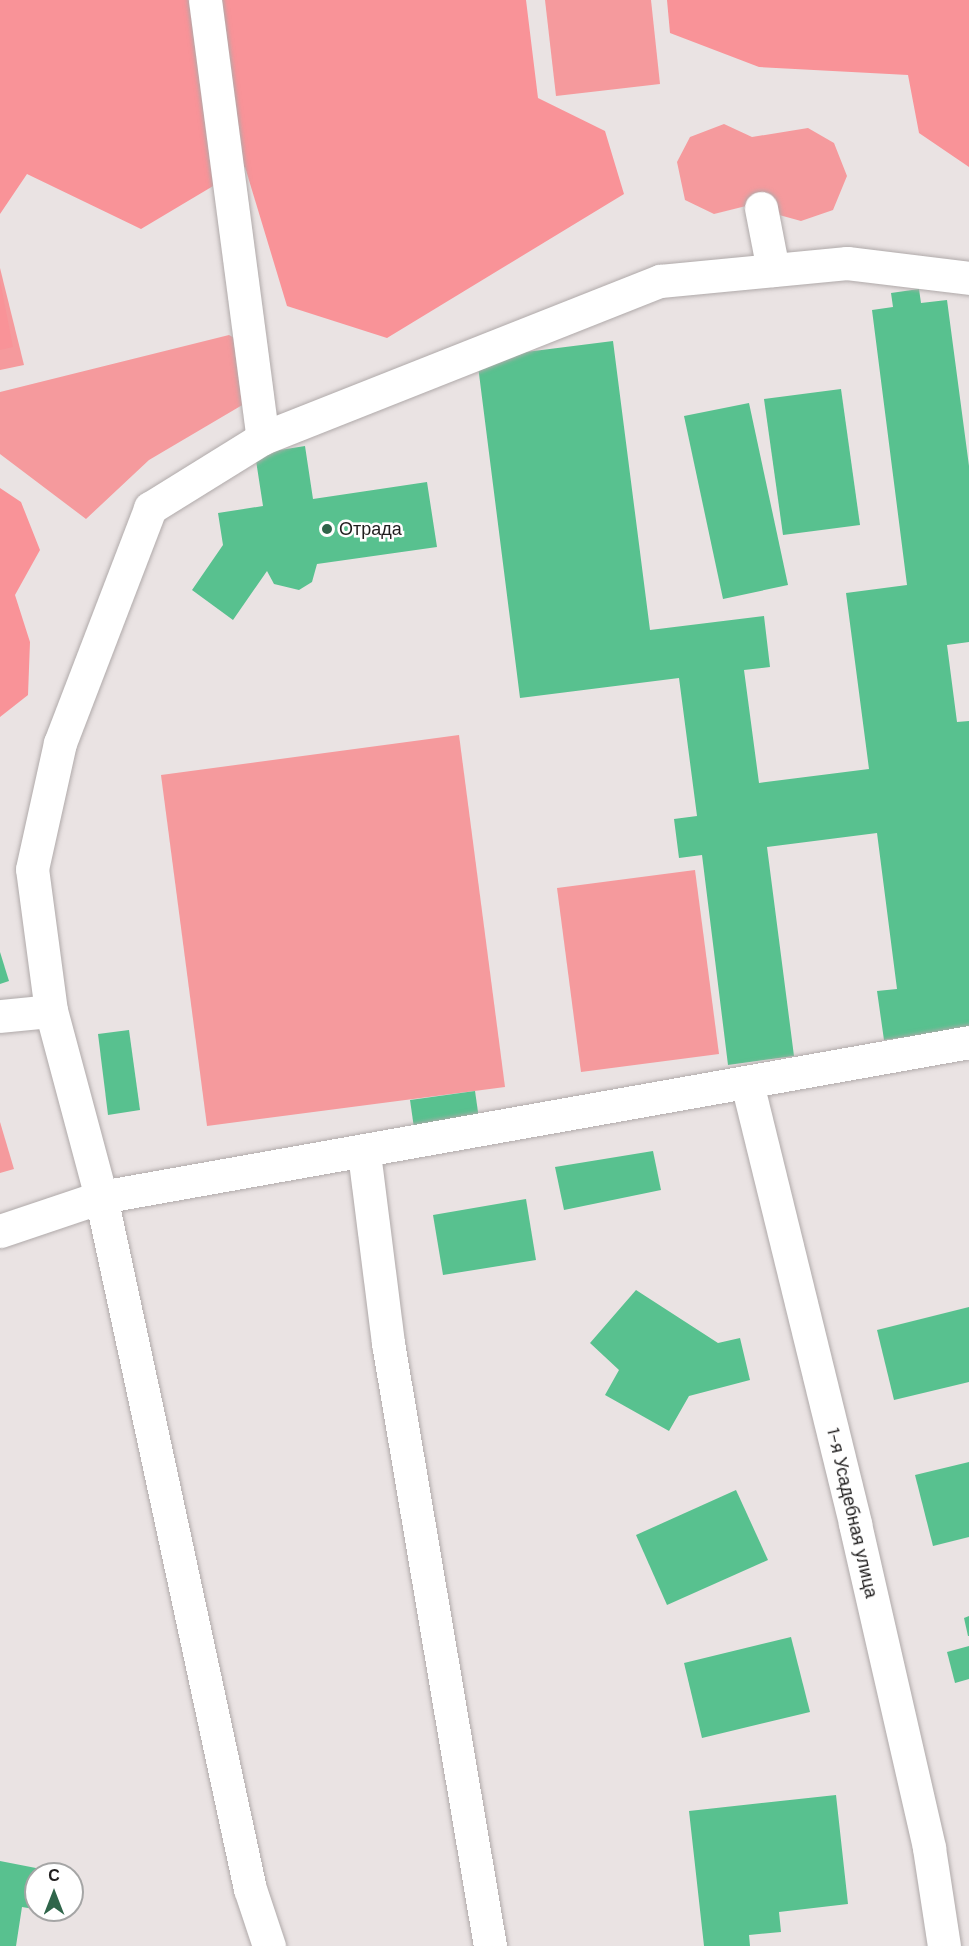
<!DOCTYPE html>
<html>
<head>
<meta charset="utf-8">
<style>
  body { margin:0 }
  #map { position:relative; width:969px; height:1946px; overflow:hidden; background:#eae3e3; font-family:"DM Sans",sans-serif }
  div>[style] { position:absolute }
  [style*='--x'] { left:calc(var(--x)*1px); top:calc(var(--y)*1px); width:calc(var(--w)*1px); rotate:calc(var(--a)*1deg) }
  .green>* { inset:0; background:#f59a9d }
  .forest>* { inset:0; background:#f99398 }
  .building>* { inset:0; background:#58c18f }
  .roads { filter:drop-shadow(0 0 2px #b0aaaa) drop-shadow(0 0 2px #b0aaaa) }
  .minor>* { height:33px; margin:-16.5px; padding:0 16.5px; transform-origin:16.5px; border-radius:16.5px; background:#fff }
  .dots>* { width:16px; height:16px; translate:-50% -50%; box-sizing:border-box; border:3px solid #fff; border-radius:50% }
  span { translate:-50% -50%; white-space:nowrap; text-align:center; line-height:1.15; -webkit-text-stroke:5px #fff; paint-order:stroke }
  .poi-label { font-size:18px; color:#1f1d1d }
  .left { translate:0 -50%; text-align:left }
  .street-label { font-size:18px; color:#1f1d1d }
  .north { position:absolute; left:24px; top:1862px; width:60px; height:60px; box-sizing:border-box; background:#fff; border:2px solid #a5a5a5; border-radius:50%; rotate:0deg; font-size:16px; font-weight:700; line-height:24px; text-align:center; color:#1f1d1d }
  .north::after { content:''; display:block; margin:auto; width:21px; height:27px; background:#2f654a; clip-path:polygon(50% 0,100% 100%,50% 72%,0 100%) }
</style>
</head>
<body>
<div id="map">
  <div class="green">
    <i style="clip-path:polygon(545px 0,651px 0,660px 84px,556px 96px)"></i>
    <i style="clip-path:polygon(724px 124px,752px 137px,808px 128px,834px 143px,847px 176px,833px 210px,801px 221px,746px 206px,714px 214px,685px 200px,677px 162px,690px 137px)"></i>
    <i style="clip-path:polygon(0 268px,24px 365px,0 370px)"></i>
    <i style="clip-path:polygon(229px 335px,238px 340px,244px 404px,149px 460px,86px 519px,0 454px,0 392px)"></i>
    <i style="clip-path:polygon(459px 735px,505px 1087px,207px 1126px,161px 775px)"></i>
    <i style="clip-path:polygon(695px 870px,719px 1054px,581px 1072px,557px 888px)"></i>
    <i style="clip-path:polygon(0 1122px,14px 1169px,0 1173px)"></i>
  </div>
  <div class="forest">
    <i style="clip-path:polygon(0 0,526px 0,538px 98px,605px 131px,624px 194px,387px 338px,287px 306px,245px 167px,141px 229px,27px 174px,0 214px)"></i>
    <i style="clip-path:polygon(667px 0,969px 0,969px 167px,919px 133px,908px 75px,759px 67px,670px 33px)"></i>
    <i style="clip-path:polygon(0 280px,13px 347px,0 350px)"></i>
    <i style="clip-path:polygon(0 488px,21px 502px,40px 550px,15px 595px,30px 642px,28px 695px,0 717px)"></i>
  </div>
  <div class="building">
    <i style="clip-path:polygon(919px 289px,921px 303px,947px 300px,969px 466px,969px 642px,947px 645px,957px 722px,969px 721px,969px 1029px,884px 1040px,877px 991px,897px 989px,877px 833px,767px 847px,794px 1056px,728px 1065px,702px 855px,679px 858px,674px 819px,697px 816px,679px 678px,520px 698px,477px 358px,613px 341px,650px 630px,764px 616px,770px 667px,744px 670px,759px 783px,869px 769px,846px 593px,907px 585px,872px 310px,893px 307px,891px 293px)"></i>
    <i style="clip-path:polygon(841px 389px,860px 525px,783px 535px,764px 399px)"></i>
    <i style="clip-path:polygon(749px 403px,788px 585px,723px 599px,684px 416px)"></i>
    <i style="clip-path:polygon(305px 446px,313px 499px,427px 482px,437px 547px,317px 564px,312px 582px,299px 590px,274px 584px,267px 571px,233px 620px,192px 590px,223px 545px,218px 513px,263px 506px,255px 454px)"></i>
    <i style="clip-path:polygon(0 952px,9px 981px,0 984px)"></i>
    <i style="clip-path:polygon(129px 1030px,140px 1110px,108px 1115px,98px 1034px)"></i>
    <i style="clip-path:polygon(475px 1091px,479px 1119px,414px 1128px,410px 1100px)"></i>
    <i style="clip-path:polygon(653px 1151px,661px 1190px,564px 1210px,555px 1167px)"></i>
    <i style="clip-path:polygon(526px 1199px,536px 1260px,443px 1275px,433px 1215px)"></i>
    <i style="clip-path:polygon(636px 1290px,718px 1343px,740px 1338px,750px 1380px,689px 1396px,669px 1431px,605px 1395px,619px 1370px,590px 1343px)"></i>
    <i style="clip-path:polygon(969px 1307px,969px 1382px,894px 1400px,877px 1330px)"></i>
    <i style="clip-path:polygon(969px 1462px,969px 1537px,933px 1546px,915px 1475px)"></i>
    <i style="clip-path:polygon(736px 1490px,768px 1560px,667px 1605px,636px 1535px)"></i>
    <i style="clip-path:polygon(969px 1616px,969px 1636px,968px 1636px,964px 1618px)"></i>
    <i style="clip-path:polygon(791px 1637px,810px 1712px,702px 1738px,684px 1663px)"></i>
    <i style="clip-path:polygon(969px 1646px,969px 1679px,955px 1683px,947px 1652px)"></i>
    <i style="clip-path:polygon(836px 1795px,848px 1904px,779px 1912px,781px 1932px,749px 1935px,750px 1946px,704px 1946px,689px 1811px)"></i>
    <i style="clip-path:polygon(0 1861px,41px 1869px,36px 1874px,34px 1909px,22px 1907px,16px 1946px,0 1946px)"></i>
  </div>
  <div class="roads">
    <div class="minor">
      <i style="--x:205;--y:0;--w:442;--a:82.5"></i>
      <i style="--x:761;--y:208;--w:63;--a:79"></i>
      <i style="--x:0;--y:1016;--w:51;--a:-5.6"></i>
      <i style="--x:747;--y:1083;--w:454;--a:76.2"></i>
      <i style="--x:855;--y:1524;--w:332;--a:77.1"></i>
      <i style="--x:929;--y:1848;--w:99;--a:81.3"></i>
      <i style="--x:364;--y:1153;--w:192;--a:82.8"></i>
      <i style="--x:388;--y:1343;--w:612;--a:80.4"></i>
      <i style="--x:0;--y:1231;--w:107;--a:-18.6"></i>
      <i style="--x:101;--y:1197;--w:882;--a:-10.12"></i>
      <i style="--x:269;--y:1946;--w:60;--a:-108.4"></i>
      <i style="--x:250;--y:1889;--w:708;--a:-102.15"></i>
      <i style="--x:101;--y:1197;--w:193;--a:-105"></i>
      <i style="--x:51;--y:1011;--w:143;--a:-97.6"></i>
      <i style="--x:32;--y:869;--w:129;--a:-77.5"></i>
      <i style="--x:60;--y:743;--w:252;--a:-69"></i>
      <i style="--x:150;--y:508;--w:133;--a:-31.8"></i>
      <i style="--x:263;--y:438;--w:427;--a:-21.6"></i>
      <i style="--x:660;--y:281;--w:188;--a:-5.5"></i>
      <i style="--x:847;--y:263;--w:123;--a:7"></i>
    </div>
  </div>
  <div class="dots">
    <i style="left:327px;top:529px;background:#2f654a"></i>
  </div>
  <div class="poi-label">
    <span class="left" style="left:339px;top:529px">Отрада</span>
  </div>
  <div class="street-label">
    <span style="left:852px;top:1513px;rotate:77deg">1-я Усадебная улица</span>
  </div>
  <div class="north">С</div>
</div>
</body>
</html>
